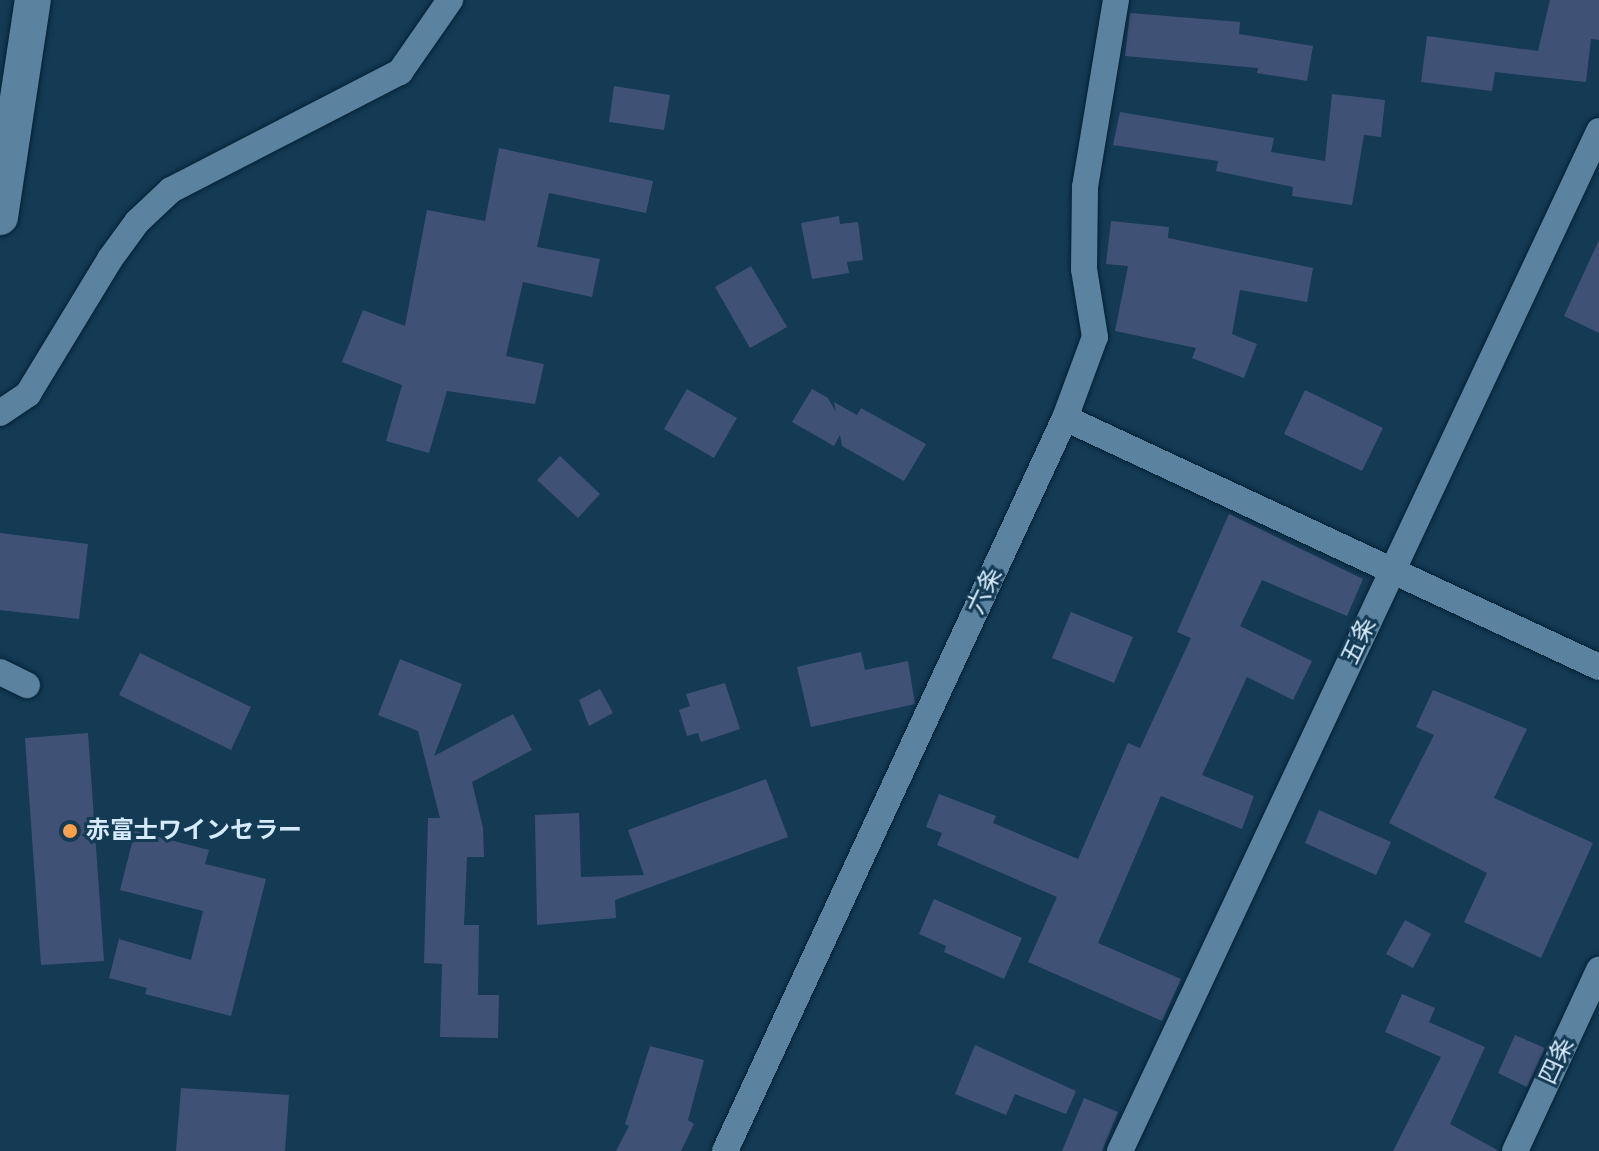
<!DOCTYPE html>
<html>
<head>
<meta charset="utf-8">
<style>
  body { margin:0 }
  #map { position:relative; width:1599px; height:1151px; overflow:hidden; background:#143a54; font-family:Signika,"Noto Sans JP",sans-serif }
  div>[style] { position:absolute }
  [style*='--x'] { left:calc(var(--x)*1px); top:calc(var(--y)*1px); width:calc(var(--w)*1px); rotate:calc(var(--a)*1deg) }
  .building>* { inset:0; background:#3f5275 }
  .roads { filter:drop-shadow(0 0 2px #042134) drop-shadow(0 0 2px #042134) }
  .street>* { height:26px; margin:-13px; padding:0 13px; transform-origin:13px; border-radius:13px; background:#5b829f }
  .secondary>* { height:36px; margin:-18px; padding:0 18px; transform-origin:18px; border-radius:18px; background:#5b829f }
  .dots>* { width:22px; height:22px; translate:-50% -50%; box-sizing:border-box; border:4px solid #143a54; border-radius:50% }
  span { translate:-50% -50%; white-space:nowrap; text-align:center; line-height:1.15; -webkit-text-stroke:6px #143a54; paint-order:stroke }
  .street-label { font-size:24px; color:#d5eafb }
  .poi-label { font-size:24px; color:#d5eafb; font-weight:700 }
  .left { translate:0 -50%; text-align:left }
</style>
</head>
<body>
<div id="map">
  <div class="building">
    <i style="clip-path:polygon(1550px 0,1599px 0,1599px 40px,1591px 39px,1586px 82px,1495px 72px,1492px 91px,1421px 82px,1427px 36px,1538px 51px)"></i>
    <i style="clip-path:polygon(1130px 13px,1240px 22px,1239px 34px,1313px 46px,1307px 81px,1257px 73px,1258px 68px,1125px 56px)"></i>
    <i style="clip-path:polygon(614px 86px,670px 95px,664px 130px,609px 122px)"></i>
    <i style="clip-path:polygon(1332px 94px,1385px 100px,1381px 137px,1364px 135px,1352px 205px,1292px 196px,1293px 187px,1216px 171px,1218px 161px,1113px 145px,1120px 112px,1274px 138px,1271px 152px,1325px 161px)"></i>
    <i style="clip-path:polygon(499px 148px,653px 181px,646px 213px,549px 193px,537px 247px,600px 259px,592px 297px,523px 282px,506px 356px,544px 364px,535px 404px,447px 391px,429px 453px,386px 441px,402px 385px,342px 362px,363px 310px,405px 326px,427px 210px,485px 221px)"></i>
    <i style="clip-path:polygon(839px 216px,840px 224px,858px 222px,863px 260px,847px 262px,849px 273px,812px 279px,801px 223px)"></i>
    <i style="clip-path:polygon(1111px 221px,1169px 227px,1168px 238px,1313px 268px,1307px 302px,1240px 290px,1232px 334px,1257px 344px,1244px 378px,1192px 358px,1196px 348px,1115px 331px,1128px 266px,1106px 264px)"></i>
    <i style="clip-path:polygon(1599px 240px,1599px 333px,1564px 316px)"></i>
    <i style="clip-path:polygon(751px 266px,787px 327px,750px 348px,715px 287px)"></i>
    <i style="clip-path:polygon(687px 389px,737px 418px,714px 458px,664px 429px)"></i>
    <i style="clip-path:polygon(812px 389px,828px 398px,836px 412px,834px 402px,857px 415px,861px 408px,926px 444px,904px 481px,842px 446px,840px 435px,834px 446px,792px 422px)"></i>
    <i style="clip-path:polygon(1305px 390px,1383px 428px,1362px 471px,1284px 434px)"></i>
    <i style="clip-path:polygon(560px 456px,600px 494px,578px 518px,537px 480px)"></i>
    <i style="clip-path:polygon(1229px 514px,1363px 579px,1347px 616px,1262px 580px,1240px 626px,1312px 661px,1293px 700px,1247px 677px,1202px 775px,1254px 796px,1242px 829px,1161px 796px,1098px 943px,1181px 979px,1162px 1021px,1028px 962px,1057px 897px,937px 845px,942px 833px,926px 827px,939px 794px,996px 816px,993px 823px,1078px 859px,1128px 743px,1140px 748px,1191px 638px,1177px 632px)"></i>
    <i style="clip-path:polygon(0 533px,88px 544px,79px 619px,0 610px)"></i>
    <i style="clip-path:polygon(1071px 612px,1133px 637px,1114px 683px,1052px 658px)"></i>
    <i style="clip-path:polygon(861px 652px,865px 670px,908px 661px,915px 704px,811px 727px,797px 667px)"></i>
    <i style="clip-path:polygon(140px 653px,251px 707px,231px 750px,119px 695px)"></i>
    <i style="clip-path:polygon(400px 659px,462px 684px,434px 756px,513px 714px,532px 750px,472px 782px,483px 828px,484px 857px,467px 857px,464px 925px,479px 925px,478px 995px,499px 995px,498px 1038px,440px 1037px,442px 964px,424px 963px,428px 818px,440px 818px,418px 731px,378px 715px)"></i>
    <i style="clip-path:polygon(725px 683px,740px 729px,701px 742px,698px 733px,687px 736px,679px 710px,690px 706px,686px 694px)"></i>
    <i style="clip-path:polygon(600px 689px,613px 713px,589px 726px,579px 700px)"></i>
    <i style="clip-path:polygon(1433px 690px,1527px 729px,1494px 798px,1593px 843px,1541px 958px,1464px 922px,1487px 873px,1389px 823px,1434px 735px,1416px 727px)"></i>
    <i style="clip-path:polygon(88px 733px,104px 961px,41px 965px,25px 738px)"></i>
    <i style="clip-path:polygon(766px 779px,788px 837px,615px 900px,616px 918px,537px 925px,535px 815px,579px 813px,581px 877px,644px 875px,628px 830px)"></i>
    <i style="clip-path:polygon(1319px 810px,1391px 842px,1376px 875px,1305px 843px)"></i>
    <i style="clip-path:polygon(135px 831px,209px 850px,205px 864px,266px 879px,231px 1016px,145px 994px,147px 988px,109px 978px,119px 939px,191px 960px,203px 911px,120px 890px)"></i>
    <i style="clip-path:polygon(934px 899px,1022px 938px,1004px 979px,944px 952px,946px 946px,919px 934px)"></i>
    <i style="clip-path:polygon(1405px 920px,1431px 934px,1413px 968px,1386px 954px)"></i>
    <i style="clip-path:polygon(1402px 994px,1435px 1008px,1429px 1022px,1485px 1047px,1450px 1124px,1499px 1151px,1393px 1151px,1441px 1057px,1385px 1032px)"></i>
    <i style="clip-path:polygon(1515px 1035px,1545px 1048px,1527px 1087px,1498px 1073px)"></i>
    <i style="clip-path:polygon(975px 1045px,1076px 1091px,1066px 1114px,1015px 1094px,1006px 1115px,955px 1094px)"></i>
    <i style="clip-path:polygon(650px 1046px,704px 1060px,688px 1120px,694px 1124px,681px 1151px,616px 1151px,629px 1126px,625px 1124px)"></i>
    <i style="clip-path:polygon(181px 1088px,289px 1095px,285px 1151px,176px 1151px)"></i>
    <i style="clip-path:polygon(1084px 1098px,1118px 1112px,1102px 1151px,1062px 1151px)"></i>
  </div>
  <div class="roads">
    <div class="street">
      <i style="--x:0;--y:413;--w:34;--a:-34"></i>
      <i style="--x:28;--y:394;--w:158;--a:-58.7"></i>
      <i style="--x:110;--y:259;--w:46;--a:-53.9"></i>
      <i style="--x:137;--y:222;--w:47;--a:-43.3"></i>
      <i style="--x:171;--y:190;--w:258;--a:-27.3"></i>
      <i style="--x:400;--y:72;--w:88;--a:-55.2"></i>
      <i style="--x:1065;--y:418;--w:589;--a:25"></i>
      <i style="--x:0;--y:672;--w:30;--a:26"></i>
      <i style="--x:725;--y:1151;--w:808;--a:-65.12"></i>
      <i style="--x:1065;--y:418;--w:86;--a:-69.7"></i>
      <i style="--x:1095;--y:337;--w:69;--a:-99.2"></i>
      <i style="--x:1084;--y:269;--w:82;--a:-89.3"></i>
      <i style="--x:1085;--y:187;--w:190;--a:-80.6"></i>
      <i style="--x:1120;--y:1151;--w:1127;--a:-64.84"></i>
      <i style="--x:1515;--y:1151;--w:200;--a:-65.1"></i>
    </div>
    <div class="secondary">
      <i style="--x:0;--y:217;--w:219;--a:-81.4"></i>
    </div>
  </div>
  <div class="dots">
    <i style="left:70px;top:831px;background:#f8a04b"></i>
  </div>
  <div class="street-label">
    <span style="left:985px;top:591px;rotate:-65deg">六条</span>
    <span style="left:1359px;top:641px;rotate:-65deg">五条</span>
    <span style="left:1557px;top:1061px;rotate:-65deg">四条</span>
  </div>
  <div class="poi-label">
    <span class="left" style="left:86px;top:831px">赤富士ワインセラー</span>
  </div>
</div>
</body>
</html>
